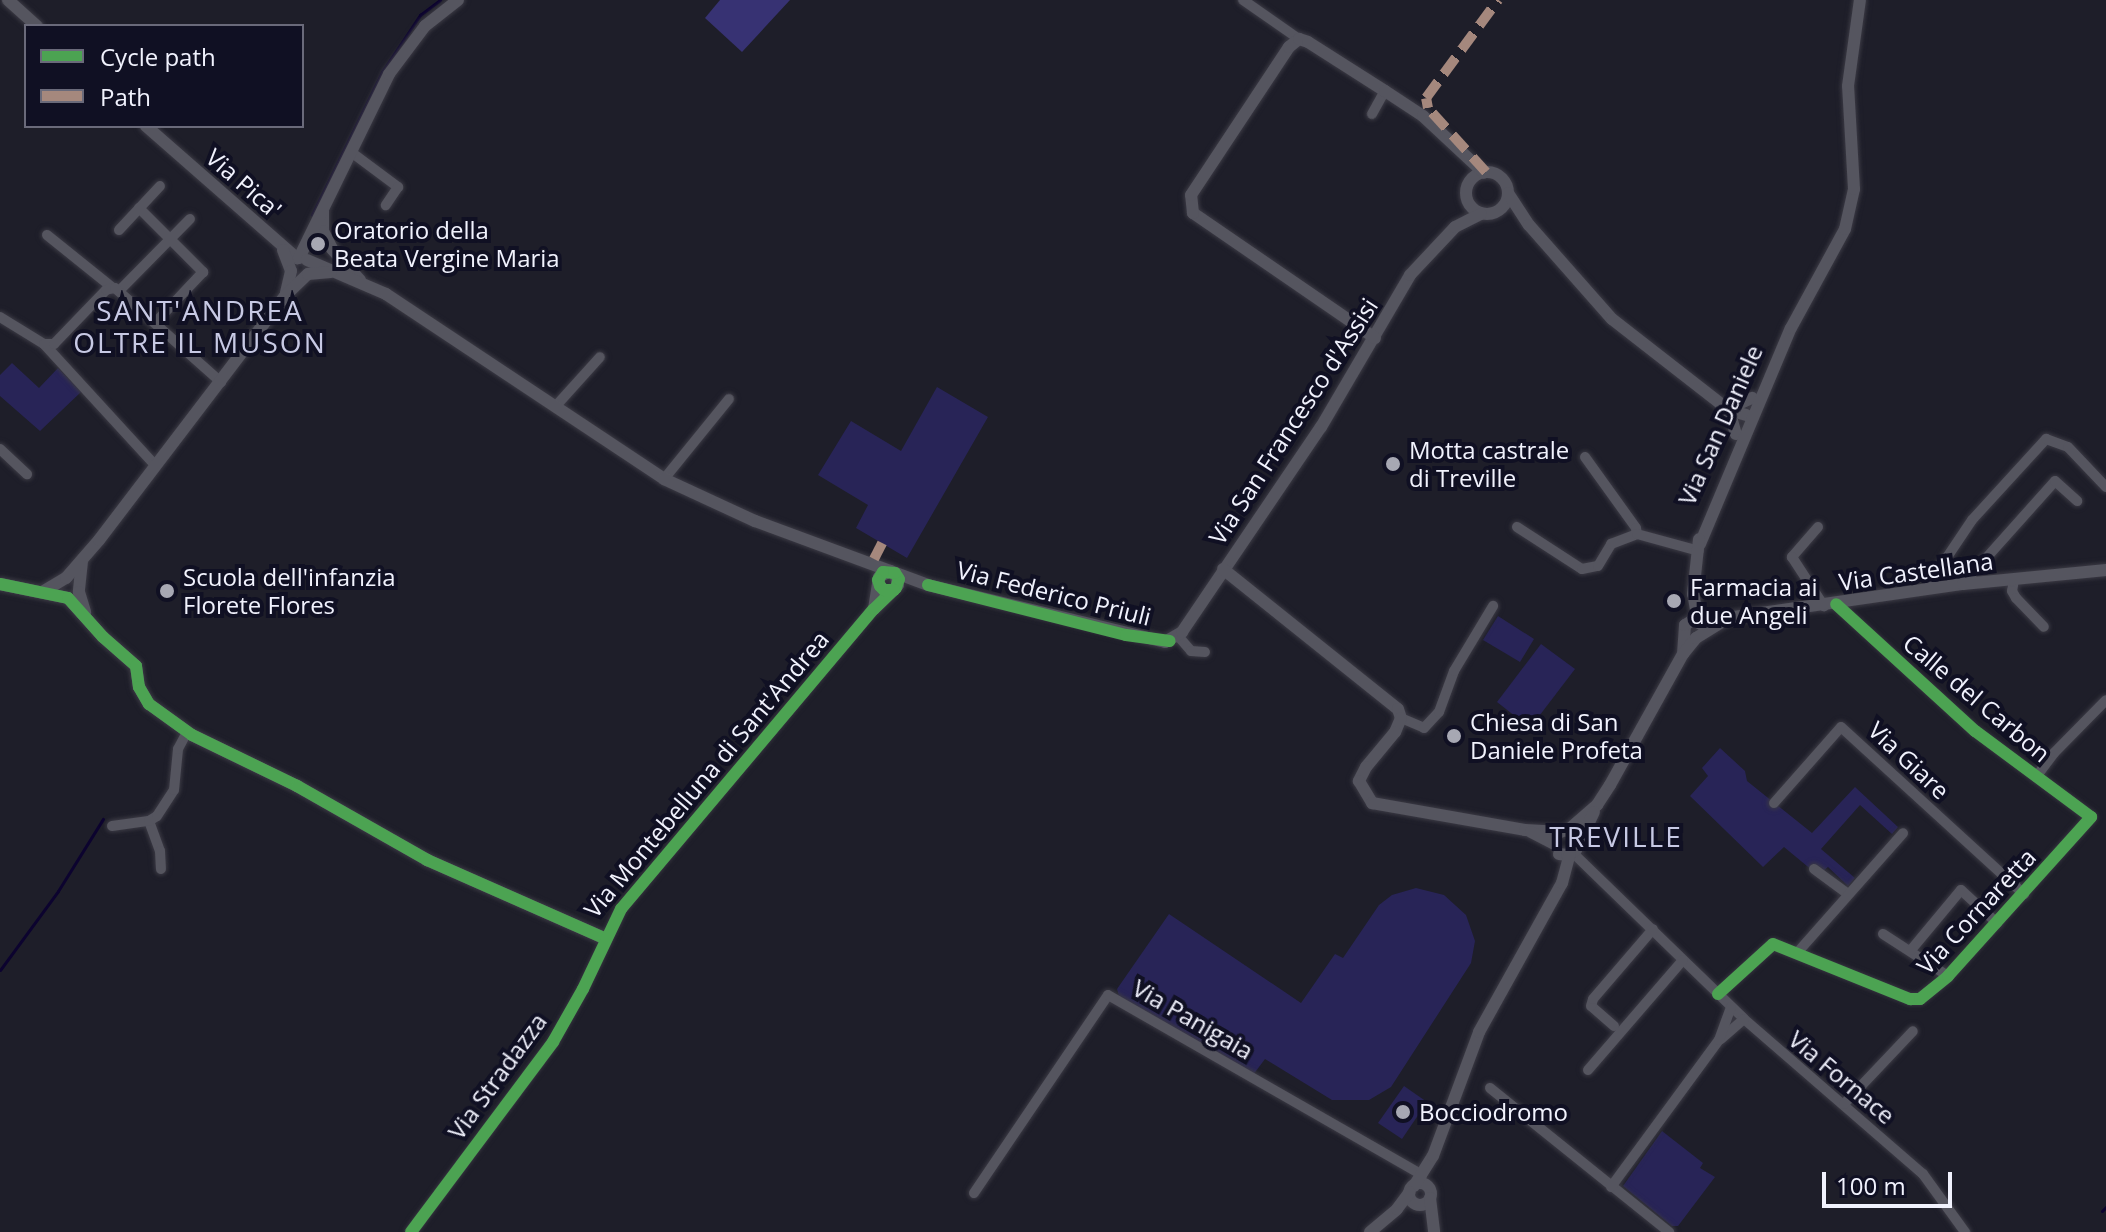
<!DOCTYPE html>
<html>
<head>
<meta charset="utf-8">
<style>
  body { margin:0 }
  #map { position:relative; width:2106px; height:1232px; overflow:hidden; background:#1e1e29; font-family:"Open Sans",sans-serif }
  div>[style] { position:absolute }
  [style*='--x'] { left:calc(var(--x)*1px); top:calc(var(--y)*1px); width:calc(var(--w)*1px); rotate:calc(var(--a)*1deg) }
  .green>* { inset:0; background:#282457 }
  .forest>* { inset:0; background:#373273 }
  .stream>* { height:3px; margin:-1.5px; padding:0 1.5px; transform-origin:1.5px; border-radius:1.5px; background:#0c032f }
  .roads { filter:drop-shadow(0 0 2px #3b3a44) drop-shadow(0 0 2px #3b3a44) }
  .minor>* { height:10px; margin:-5px; padding:0 5px; transform-origin:5px; border-radius:5px; background:#55555f }
  .tertiary>* { height:12px; margin:-6px; padding:0 6px; transform-origin:6px; border-radius:6px; background:#55555f }
  .tertiary>.ring { margin:-6px; padding:0; box-sizing:content-box; background:none; border:12px solid #55555f; border-radius:50% }
  .quiet>* { height:10px; margin-top:-5px; transform-origin:0; background:repeating-linear-gradient(90deg,#a5887d 0 20px,transparent 0 30px) }
  .cycleway>* { height:12px; margin:-6px; padding:0 6px; transform-origin:6px; border-radius:6px; background:#4ca352 }
  .dots>* { width:22px; height:22px; translate:-50% -50%; box-sizing:border-box; border:4px solid #101023; border-radius:50% }
  span { translate:-50% -50%; white-space:nowrap; text-align:center; line-height:1.15; -webkit-text-stroke:8px #101023; paint-order:stroke }
  .street-label { font-size:24px; color:#f1f2fd }
  .poi-label { font-size:24px; color:#f1f2fd }
  .left { translate:0 -50%; text-align:left }
  .quarter-label { font-size:28px; color:#c7c9e4; letter-spacing:2px }
  .legend { position:absolute; left:24px; top:24px; width:280px; height:104px; box-sizing:border-box; background:#101023; border:2px solid #6a6a7a; margin:0; padding:10px 14px; list-style:none; font-size:24px; color:#f1f2fd }
  .legend li { display:flex; align-items:center; gap:16px; height:40px }
  .legend b { width:40px; border:2px solid #6a6a7a }
  .scale { position:absolute; left:1822px; top:1172px; width:130px; height:36px; box-sizing:border-box; border:4px solid #f1f2fd; border-top:0; padding-left:10px; font-size:24px; line-height:28px; white-space:nowrap; color:#f1f2fd; -webkit-text-stroke:6px #101023; paint-order:stroke }
</style>
</head>
<body>
<div id="map">
  <div class="green">
    <i style="clip-path:polygon(12px 363px,39px 388px,58px 368px,81px 392px,40px 431px,0 396px,0 375px)"></i>
    <i style="clip-path:polygon(937px 387px,988px 417px,907px 558px,856px 528px,868px 505px,818px 475px,851px 421px,901px 451px)"></i>
    <i style="clip-path:polygon(1498px 616px,1534px 639px,1520px 662px,1483px 640px)"></i>
    <i style="clip-path:polygon(1541px 644px,1575px 669px,1530px 728px,1497px 702px)"></i>
    <i style="clip-path:polygon(1720px 748px,1745px 771px,1747px 781px,1812px 833px,1855px 787px,1898px 827px,1892px 834px,1860px 805px,1821px 849px,1855px 878px,1848px 886px,1828px 867px,1822px 872px,1813px 871px,1784px 847px,1763px 867px,1690px 796px,1708px 776px,1702px 768px)"></i>
    <i style="clip-path:polygon(1416px 888px,1444px 895px,1466px 915px,1475px 941px,1471px 963px,1391px 1087px,1369px 1100px,1332px 1100px,1265px 1059px,1253px 1075px,1130px 1006px,1119px 996px,1117px 989px,1169px 914px,1301px 1003px,1335px 954px,1343px 958px,1379px 905px,1392px 895px)"></i>
    <i style="clip-path:polygon(1404px 1086px,1427px 1102px,1402px 1139px,1378px 1123px)"></i>
    <i style="clip-path:polygon(1662px 1131px,1703px 1163px,1700px 1168px,1715px 1177px,1678px 1226px,1672px 1226px,1623px 1186px)"></i>
  </div>
  <div class="forest">
    <i style="clip-path:polygon(720px 0,790px 0,742px 52px,705px 18px)"></i>
  </div>
  <div class="stream">
    <i style="--x:312;--y:215;--w:159;--a:-63.9"></i>
    <i style="--x:382;--y:72;--w:69;--a:-56.3"></i>
    <i style="--x:420;--y:15;--w:25;--a:-37"></i>
    <i style="--x:0;--y:970;--w:98;--a:-53.7"></i>
    <i style="--x:58;--y:891;--w:85;--a:-58"></i>
    <i style="--x:2102;--y:1211;--w:6;--a:-45"></i>
  </div>
  <div class="roads">
    <div class="minor">
      <i style="--x:1243;--y:0;--w:68;--a:34.9"></i>
      <i style="--x:1372;--y:114;--w:26;--a:-61"></i>
      <i style="--x:351;--y:152;--w:59;--a:36.7"></i>
      <i style="--x:398;--y:187;--w:22;--a:124"></i>
      <i style="--x:139;--y:208;--w:91;--a:45"></i>
      <i style="--x:203;--y:272;--w:70;--a:133.3"></i>
      <i style="--x:119;--y:230;--w:60;--a:-47"></i>
      <i style="--x:47;--y:235;--w:85;--a:38.8"></i>
      <i style="--x:119;--y:291;--w:101;--a:-45.4"></i>
      <i style="--x:0;--y:317;--w:52;--a:31.5"></i>
      <i style="--x:44;--y:344;--w:164;--a:47.5"></i>
      <i style="--x:44;--y:344;--w:10;--a:0"></i>
      <i style="--x:54;--y:344;--w:75;--a:-46.1"></i>
      <i style="--x:106;--y:290;--w:9;--a:-13"></i>
      <i style="--x:115;--y:288;--w:142;--a:41.6"></i>
      <i style="--x:555;--y:407;--w:67;--a:-48"></i>
      <i style="--x:0;--y:449;--w:37;--a:43"></i>
      <i style="--x:1585;--y:457;--w:87;--a:54.3"></i>
      <i style="--x:1636;--y:528;--w:6;--a:81"></i>
      <i style="--x:664;--y:479;--w:103;--a:-50.9"></i>
      <i style="--x:1517;--y:527;--w:77;--a:32.9"></i>
      <i style="--x:1582;--y:569;--w:16;--a:-11"></i>
      <i style="--x:1598;--y:566;--w:26;--a:-59"></i>
      <i style="--x:1611;--y:544;--w:28;--a:-21"></i>
      <i style="--x:1637;--y:534;--w:64;--a:15.3"></i>
      <i style="--x:1818;--y:527;--w:40;--a:131"></i>
      <i style="--x:1792;--y:557;--w:59;--a:56.9"></i>
      <i style="--x:2014;--y:580;--w:11;--a:100"></i>
      <i style="--x:2012;--y:591;--w:8;--a:60"></i>
      <i style="--x:2016;--y:598;--w:40;--a:46"></i>
      <i style="--x:1963;--y:584;--w:138;--a:-48.2"></i>
      <i style="--x:2055;--y:481;--w:30;--a:42"></i>
      <i style="--x:1925;--y:590;--w:84;--a:-56.1"></i>
      <i style="--x:1972;--y:520;--w:110;--a:-47.6"></i>
      <i style="--x:2046;--y:439;--w:23;--a:20"></i>
      <i style="--x:2068;--y:447;--w:55;--a:46.5"></i>
      <i style="--x:1178;--y:636;--w:20;--a:49"></i>
      <i style="--x:1191;--y:651;--w:14;--a:4"></i>
      <i style="--x:1401;--y:718;--w:25;--a:23"></i>
      <i style="--x:1424;--y:728;--w:22;--a:-47"></i>
      <i style="--x:1439;--y:712;--w:44;--a:-69.9"></i>
      <i style="--x:1454;--y:671;--w:76;--a:-59"></i>
      <i style="--x:2036;--y:777;--w:30;--a:-53"></i>
      <i style="--x:2054;--y:753;--w:74;--a:-45.5"></i>
      <i style="--x:1774;--y:803;--w:101;--a:-48.6"></i>
      <i style="--x:1841;--y:727;--w:248;--a:42.4"></i>
      <i style="--x:149;--y:821;--w:32;--a:70"></i>
      <i style="--x:160;--y:851;--w:18;--a:87"></i>
      <i style="--x:112;--y:826;--w:37;--a:-8"></i>
      <i style="--x:149;--y:821;--w:9;--a:-32"></i>
      <i style="--x:157;--y:816;--w:31;--a:-57"></i>
      <i style="--x:174;--y:790;--w:41;--a:-84.4"></i>
      <i style="--x:178;--y:749;--w:19;--a:-62"></i>
      <i style="--x:1573;--y:853;--w:238;--a:44.1"></i>
      <i style="--x:1744;--y:1019;--w:237;--a:40.9"></i>
      <i style="--x:1923;--y:1174;--w:72;--a:54.1"></i>
      <i style="--x:1814;--y:869;--w:42;--a:36.3"></i>
      <i style="--x:1883;--y:934;--w:77;--a:32.9"></i>
      <i style="--x:1911;--y:950;--w:78;--a:-50.2"></i>
      <i style="--x:1961;--y:890;--w:49;--a:42.5"></i>
      <i style="--x:1797;--y:953;--w:160;--a:-48.5"></i>
      <i style="--x:1718;--y:994;--w:74;--a:-42.3"></i>
      <i style="--x:1773;--y:944;--w:148;--a:21.9"></i>
      <i style="--x:1910;--y:999;--w:10;--a:0"></i>
      <i style="--x:1920;--y:999;--w:36;--a:-39"></i>
      <i style="--x:1948;--y:976;--w:214;--a:-48"></i>
      <i style="--x:2091;--y:817;--w:144;--a:-143.4"></i>
      <i style="--x:1975;--y:731;--w:188;--a:-137.6"></i>
      <i style="--x:1614;--y:1026;--w:30;--a:-139"></i>
      <i style="--x:1591;--y:1006;--w:7;--a:-74"></i>
      <i style="--x:1593;--y:999;--w:92;--a:-49.4"></i>
      <i style="--x:1721;--y:1039;--w:30;--a:-41"></i>
      <i style="--x:1588;--y:1070;--w:145;--a:-49.2"></i>
      <i style="--x:1490;--y:1088;--w:230;--a:38.8"></i>
      <i style="--x:1844;--y:1104;--w:100;--a:-46.6"></i>
      <i style="--x:1611;--y:1187;--w:182;--a:-53.7"></i>
      <i style="--x:1719;--y:1040;--w:35;--a:-70"></i>
      <i style="--x:974;--y:1193;--w:239;--a:-55.9"></i>
      <i style="--x:1108;--y:995;--w:362;--a:29.8"></i>
      <i style="--x:411;--y:1232;--w:237;--a:-53.2"></i>
      <i style="--x:553;--y:1042;--w:61;--a:-60.5"></i>
      <i style="--x:583;--y:989;--w:89;--a:-64.6"></i>
      <i style="--x:621;--y:909;--w:392;--a:-49.9"></i>
    </div>
    <div class="tertiary">
      <i style="--x:8;--y:0;--w:39;--a:42"></i>
      <i style="--x:146;--y:126;--w:201;--a:41.2"></i>
      <i class="ring" style="left:1466px;top:172px;width:30px;height:30px"></i>
      <i style="--x:1508;--y:193;--w:38;--a:57"></i>
      <i style="--x:1529;--y:225;--w:125;--a:48.6"></i>
      <i style="--x:1612;--y:319;--w:148;--a:37.9"></i>
      <i style="--x:1729;--y:410;--w:18;--a:16"></i>
      <i style="--x:323;--y:211;--w:20;--a:90"></i>
      <i style="--x:323;--y:231;--w:20;--a:63"></i>
      <i style="--x:332;--y:249;--w:42;--a:47.9"></i>
      <i style="--x:283;--y:250;--w:22;--a:69"></i>
      <i style="--x:291;--y:271;--w:23;--a:103"></i>
      <i style="--x:299;--y:258;--w:205;--a:-63.9"></i>
      <i style="--x:389;--y:74;--w:60;--a:-53.1"></i>
      <i style="--x:425;--y:26;--w:42;--a:-38.2"></i>
      <i style="--x:307;--y:260;--w:86;--a:23.3"></i>
      <i style="--x:386;--y:294;--w:334;--a:33.6"></i>
      <i style="--x:664;--y:479;--w:100;--a:24.8"></i>
      <i style="--x:755;--y:521;--w:184;--a:20.3"></i>
      <i style="--x:928;--y:585;--w:244;--a:13.5"></i>
      <i style="--x:1165;--y:642;--w:20;--a:-30"></i>
      <i style="--x:1182;--y:632;--w:248;--a:-55.9"></i>
      <i style="--x:1321;--y:427;--w:176;--a:-59.6"></i>
      <i style="--x:1410;--y:275;--w:66;--a:-46.8"></i>
      <i style="--x:1455;--y:227;--w:29;--a:-27"></i>
      <i style="--x:1375;--y:338;--w:221;--a:-145.5"></i>
      <i style="--x:1193;--y:213;--w:18;--a:-96"></i>
      <i style="--x:1191;--y:195;--w:178;--a:-56.5"></i>
      <i style="--x:1289;--y:47;--w:13;--a:-39"></i>
      <i style="--x:1299;--y:39;--w:9;--a:18"></i>
      <i style="--x:1308;--y:42;--w:91;--a:32.5"></i>
      <i style="--x:1385;--y:91;--w:45;--a:33.3"></i>
      <i style="--x:1423;--y:116;--w:83;--a:43.1"></i>
      <i style="--x:1734;--y:406;--w:20;--a:-24"></i>
      <i style="--x:1729;--y:410;--w:25;--a:74"></i>
      <i style="--x:1700;--y:544;--w:234;--a:-67.2"></i>
      <i style="--x:1791;--y:328;--w:113;--a:-61.4"></i>
      <i style="--x:1845;--y:229;--w:41;--a:-77.3"></i>
      <i style="--x:1854;--y:189;--w:103;--a:-93.3"></i>
      <i style="--x:1848;--y:86;--w:87;--a:-82.1"></i>
      <i style="--x:82;--y:561;--w:31;--a:96"></i>
      <i style="--x:79;--y:592;--w:21;--a:73"></i>
      <i style="--x:1223;--y:569;--w:224;--a:38.7"></i>
      <i style="--x:1398;--y:709;--w:9;--a:72"></i>
      <i style="--x:1401;--y:718;--w:15;--a:113"></i>
      <i style="--x:1395;--y:732;--w:45;--a:129.6"></i>
      <i style="--x:1366;--y:767;--w:16;--a:117"></i>
      <i style="--x:1359;--y:781;--w:26;--a:59"></i>
      <i style="--x:1372;--y:803;--w:155;--a:10"></i>
      <i style="--x:1525;--y:830;--w:36;--a:3"></i>
      <i style="--x:0;--y:584;--w:69;--a:11.6"></i>
      <i style="--x:68;--y:598;--w:52;--a:48.1"></i>
      <i style="--x:103;--y:637;--w:44;--a:41.3"></i>
      <i style="--x:136;--y:666;--w:21;--a:82"></i>
      <i style="--x:139;--y:687;--w:20;--a:60"></i>
      <i style="--x:149;--y:704;--w:53;--a:35.8"></i>
      <i style="--x:192;--y:735;--w:117;--a:25.9"></i>
      <i style="--x:297;--y:786;--w:150;--a:29.6"></i>
      <i style="--x:427;--y:860;--w:193;--a:23.8"></i>
      <i style="--x:44;--y:591;--w:26;--a:-31"></i>
      <i style="--x:66;--y:578;--w:50;--a:-49"></i>
      <i style="--x:99;--y:540;--w:307;--a:-52.7"></i>
      <i style="--x:285;--y:296;--w:32;--a:-44"></i>
      <i style="--x:308;--y:274;--w:23;--a:-5"></i>
      <i style="--x:874;--y:609;--w:34;--a:-45"></i>
      <i style="--x:898;--y:585;--w:12;--a:-104"></i>
      <i style="--x:874;--y:609;--w:32;--a:-81"></i>
      <i style="--x:879;--y:577;--w:13;--a:-29"></i>
      <i style="--x:1698;--y:621;--w:27;--a:-100"></i>
      <i style="--x:1693;--y:594;--w:55;--a:-83.8"></i>
      <i style="--x:1699;--y:622;--w:267;--a:-8.2"></i>
      <i style="--x:1963;--y:584;--w:144;--a:-5.6"></i>
      <i style="--x:1683;--y:654;--w:29;--a:-86"></i>
      <i style="--x:1685;--y:625;--w:9;--a:-32"></i>
      <i style="--x:1693;--y:620;--w:9;--a:27"></i>
      <i style="--x:1567;--y:831;--w:40;--a:-41"></i>
      <i style="--x:1597;--y:805;--w:24;--a:-57"></i>
      <i style="--x:1610;--y:785;--w:150;--a:-60.9"></i>
      <i style="--x:1683;--y:654;--w:21;--a:-51"></i>
      <i style="--x:1696;--y:638;--w:32;--a:-32"></i>
      <i style="--x:1531;--y:832;--w:25;--a:27"></i>
      <i style="--x:1559;--y:854;--w:8;--a:7"></i>
      <i style="--x:1567;--y:855;--w:10;--a:-29"></i>
      <i style="--x:1576;--y:850;--w:42;--a:-64.7"></i>
      <i class="ring" style="left:1409px;top:1183px;width:10px;height:10px"></i>
      <i style="--x:1414;--y:1186;--w:36;--a:-58"></i>
      <i style="--x:1433;--y:1156;--w:132;--a:-69.6"></i>
      <i style="--x:1479;--y:1032;--w:171;--a:-60.9"></i>
      <i style="--x:1562;--y:883;--w:30;--a:-75"></i>
      <i style="--x:1430;--y:1198;--w:34;--a:83"></i>
      <i style="--x:1370;--y:1232;--w:35;--a:-40"></i>
      <i style="--x:1397;--y:1209;--w:21;--a:-53"></i>
    </div>
  </div>
  <div class="quiet">
    <i style="--x:1486;--y:172;--w:86;--a:-132.2"></i>
    <i style="--x:1428;--y:108;--w:10;--a:-101"></i>
    <i style="--x:1426;--y:98;--w:122;--a:-53.7"></i>
    <i style="--x:874;--y:559;--w:18;--a:-63"></i>
  </div>
  <div class="cycleway">
    <i style="--x:0;--y:584;--w:69;--a:11.6"></i>
    <i style="--x:68;--y:598;--w:52;--a:48.1"></i>
    <i style="--x:103;--y:637;--w:44;--a:41.3"></i>
    <i style="--x:136;--y:666;--w:21;--a:82"></i>
    <i style="--x:139;--y:687;--w:20;--a:60"></i>
    <i style="--x:149;--y:704;--w:53;--a:35.8"></i>
    <i style="--x:192;--y:735;--w:117;--a:25.9"></i>
    <i style="--x:297;--y:786;--w:150;--a:29.6"></i>
    <i style="--x:427;--y:860;--w:193;--a:23.8"></i>
    <i style="--x:928;--y:585;--w:204;--a:14.2"></i>
    <i style="--x:1126;--y:635;--w:44;--a:7.8"></i>
    <i style="--x:1718;--y:994;--w:74;--a:-42.3"></i>
    <i style="--x:1773;--y:944;--w:148;--a:21.9"></i>
    <i style="--x:1910;--y:999;--w:10;--a:0"></i>
    <i style="--x:1920;--y:999;--w:36;--a:-39"></i>
    <i style="--x:1948;--y:976;--w:214;--a:-48"></i>
    <i style="--x:2091;--y:817;--w:144;--a:-143.4"></i>
    <i style="--x:1975;--y:731;--w:188;--a:-137.6"></i>
    <i style="--x:411;--y:1232;--w:237;--a:-53.2"></i>
    <i style="--x:553;--y:1042;--w:61;--a:-60.5"></i>
    <i style="--x:583;--y:989;--w:89;--a:-64.6"></i>
    <i style="--x:621;--y:909;--w:392;--a:-49.9"></i>
    <i style="--x:874;--y:609;--w:30;--a:-44"></i>
    <i style="--x:896;--y:588;--w:9;--a:-72"></i>
    <i style="--x:899;--y:579;--w:7;--a:-124"></i>
    <i style="--x:895;--y:573;--w:12;--a:-175"></i>
    <i style="--x:883;--y:572;--w:9;--a:122"></i>
    <i style="--x:878;--y:580;--w:6;--a:72"></i>
    <i style="--x:880;--y:586;--w:6;--a:45"></i>
    <i style="--x:884;--y:590;--w:10;--a:0"></i>
  </div>
  <div class="dots">
    <i style="left:318px;top:244px;background:#a7a8b3"></i>
    <i style="left:1393px;top:464px;background:#a7a8b3"></i>
    <i style="left:167px;top:591px;background:#a7a8b3"></i>
    <i style="left:1674px;top:601px;background:#a7a8b3"></i>
    <i style="left:1454px;top:736px;background:#a7a8b3"></i>
    <i style="left:1403px;top:1112px;background:#a7a8b3"></i>
  </div>
  <div class="street-label">
    <span style="left:244px;top:183px;rotate:41deg">Via Pica'</span>
    <span style="left:1293px;top:421px;rotate:-57deg">Via San Francesco d'Assisi</span>
    <span style="left:1720px;top:425px;rotate:-66deg">Via San Daniele</span>
    <span style="left:1916px;top:571px;rotate:-8deg">Via Castellana</span>
    <span style="left:1054px;top:593px;rotate:14deg">Via Federico Priuli</span>
    <span style="left:1977px;top:698px;rotate:40deg">Calle del Carbon</span>
    <span style="left:1909px;top:760px;rotate:43deg">Via Giare</span>
    <span style="left:706px;top:774px;rotate:-50deg">Via Montebelluna di Sant'Andrea</span>
    <span style="left:1976px;top:911px;rotate:-47deg">Via Cornaretta</span>
    <span style="left:1193px;top:1019px;rotate:30deg">Via Panigaia</span>
    <span style="left:497px;top:1076px;rotate:-54deg">Via Stradazza</span>
    <span style="left:1842px;top:1077px;rotate:40deg">Via Fornace</span>
  </div>
  <div class="poi-label">
    <span class="left" style="left:334px;top:244px">Oratorio della<br>Beata Vergine Maria</span>
    <span class="left" style="left:1409px;top:464px">Motta castrale<br>di Treville</span>
    <span class="left" style="left:183px;top:591px">Scuola dell'infanzia<br>Florete Flores</span>
    <span class="left" style="left:1690px;top:601px">Farmacia ai<br>due Angeli</span>
    <span class="left" style="left:1470px;top:736px">Chiesa di San<br>Daniele Profeta</span>
    <span class="left" style="left:1419px;top:1112px">Bocciodromo</span>
  </div>
  <div class="quarter-label">
    <span style="left:200px;top:326px">SANT'ANDREA<br>OLTRE IL MUSON</span>
    <span style="left:1616px;top:836px">TREVILLE</span>
  </div>
  <ul class="legend">
  <li><b style="height:10px;background:#4ca352"></b>Cycle path</li>
  <li><b style="height:10px;background:#a5887d"></b>Path</li>
  </ul>
  <div class="scale">100 m</div>
</div>
</body>
</html>
